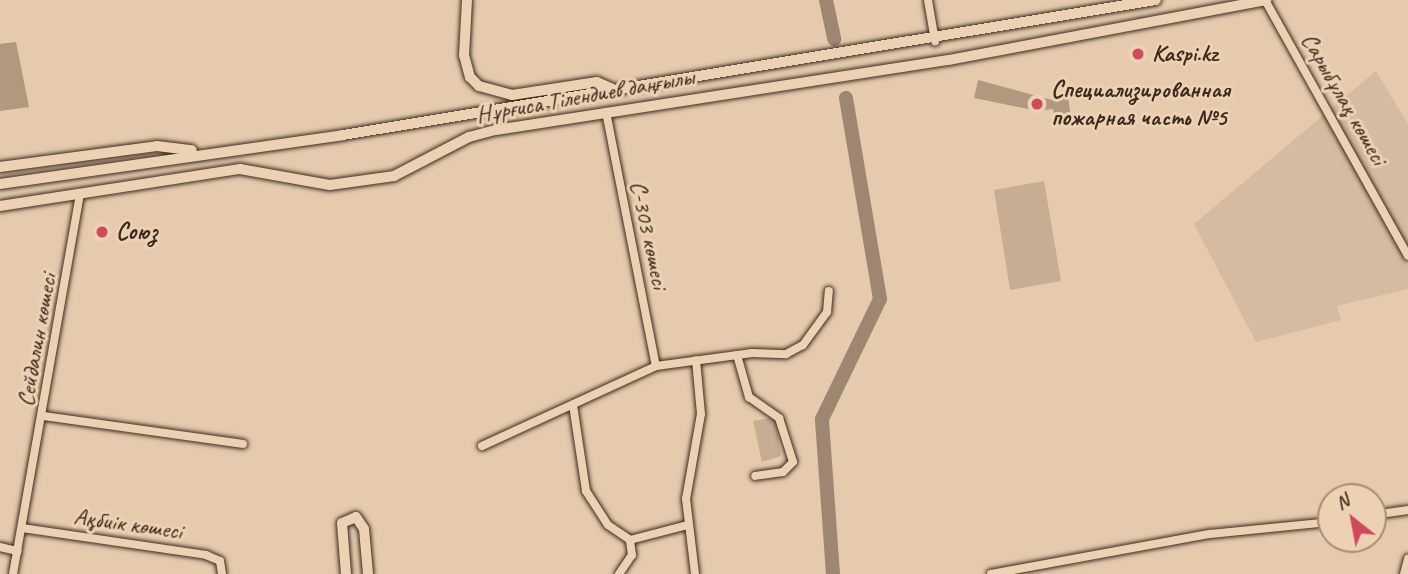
<!DOCTYPE html>
<html>
<head>
<meta charset="utf-8">
<style>
  body { margin:0 }
  #map { position:relative; width:1408px; height:574px; overflow:hidden; background:#e5caad; font-family:Caveat,sans-serif }
  div>[style] { position:absolute }
  [style*='--x'] { left:calc(var(--x)*1px); top:calc(var(--y)*1px); width:calc(var(--w)*1px); rotate:calc(var(--a)*1deg) }
  .built>* { inset:0; background:#d5bba0 }
  .green>* { inset:0; background:#c6ad93 }
  .river>* { height:14px; margin:-7px; padding:0 7px; transform-origin:7px; border-radius:7px; background:#9d8770 }
  .building>* { inset:0; background:#b19980 }
  .roads { filter:drop-shadow(0 0 2px #3b2a1e) drop-shadow(0 0 2px #3b2a1e) }
  .minor>* { height:8px; margin:-4px; padding:0 4px; transform-origin:4px; border-radius:4px; background:#ecd1b3 }
  .major>* { height:10px; margin:-5px; padding:0 5px; transform-origin:5px; border-radius:5px; background:#ecd1b3 }
  .dots>* { width:19px; height:19px; translate:-50% -50%; box-sizing:border-box; border:4px solid #ecd1b3; border-radius:50% }
  span { translate:-50% -50%; white-space:nowrap; text-align:center; line-height:1.15; -webkit-text-stroke:6px #ecd1b3; paint-order:stroke }
  .poi-label { font-size:24px; color:#3b2a1e; font-weight:700 }
  .left { translate:0 -50%; text-align:left }
  .street-label { font-size:24px; color:#3b2a1e }
  .north { position:absolute; left:1317px; top:483px; width:70px; height:70px; box-sizing:border-box; background:#ecd1b3; border:2px solid #a58e77; border-radius:50%; rotate:329deg; font-size:19px; font-weight:700; line-height:28px; text-align:center; color:#3b2a1e }
  .north::after { content:''; display:block; margin:auto; width:24px; height:32px; background:#d1495b; clip-path:polygon(50% 0,100% 100%,50% 72%,0 100%) }
</style>
</head>
<body>
<div id="map">
  <div class="built">
    <i style="clip-path:polygon(1376px 71px,1408px 124px,1408px 289px,1337px 306px,1341px 320px,1256px 342px,1194px 224px)"></i>
  </div>
  <div class="green">
    <i style="clip-path:polygon(1044px 181px,1061px 281px,1010px 290px,994px 190px)"></i>
    <i style="clip-path:polygon(775px 417px,781px 456px,762px 462px,753px 421px)"></i>
  </div>
  <div class="river">
    <i style="--x:826;--y:0;--w:40;--a:78"></i>
    <i style="--x:833;--y:574;--w:155;--a:-94.1"></i>
    <i style="--x:822;--y:419;--w:133;--a:-64.2"></i>
    <i style="--x:880;--y:299;--w:204;--a:-99.6"></i>
  </div>
  <div class="building">
    <i style="clip-path:polygon(16px 42px,29px 107px,0 111px,0 44px)"></i>
    <i style="clip-path:polygon(978px 80px,1052px 100px,1068px 97px,1071px 117px,1055px 120px,1053px 109px,1038px 111px,974px 98px)"></i>
  </div>
  <div class="roads">
    <div class="minor">
      <i style="--x:928;--y:0;--w:42;--a:80.3"></i>
      <i style="--x:1265;--y:0;--w:293;--a:60.8"></i>
      <i style="--x:606;--y:112;--w:259;--a:78.9"></i>
      <i style="--x:737;--y:355;--w:44;--a:74.1"></i>
      <i style="--x:749;--y:397;--w:37;--a:35"></i>
      <i style="--x:779;--y:418;--w:46;--a:72.3"></i>
      <i style="--x:793;--y:462;--w:14;--a:135"></i>
      <i style="--x:783;--y:472;--w:28;--a:172"></i>
      <i style="--x:573;--y:405;--w:87;--a:81.4"></i>
      <i style="--x:586;--y:491;--w:40;--a:57.1"></i>
      <i style="--x:608;--y:525;--w:27;--a:34"></i>
      <i style="--x:630;--y:540;--w:59;--a:-14.7"></i>
      <i style="--x:44;--y:416;--w:201;--a:8"></i>
      <i style="--x:482;--y:446;--w:192;--a:-24.7"></i>
      <i style="--x:656;--y:366;--w:97;--a:-7.7"></i>
      <i style="--x:752;--y:353;--w:34;--a:2"></i>
      <i style="--x:786;--y:354;--w:19;--a:-28"></i>
      <i style="--x:803;--y:345;--w:41;--a:-54"></i>
      <i style="--x:827;--y:312;--w:21;--a:-85"></i>
      <i style="--x:1373;--y:515;--w:35;--a:-8"></i>
      <i style="--x:22;--y:528;--w:186;--a:8.3"></i>
      <i style="--x:206;--y:555;--w:15;--a:23"></i>
      <i style="--x:220;--y:561;--w:13;--a:81"></i>
      <i style="--x:0;--y:547;--w:18;--a:13"></i>
      <i style="--x:13;--y:574;--w:386;--a:-80"></i>
      <i style="--x:619;--y:574;--w:23;--a:-56"></i>
      <i style="--x:632;--y:555;--w:15;--a:-98"></i>
      <i style="--x:695;--y:574;--w:76;--a:-96.8"></i>
      <i style="--x:686;--y:499;--w:86;--a:-80"></i>
      <i style="--x:701;--y:414;--w:54;--a:-95.3"></i>
      <i style="--x:991;--y:574;--w:223;--a:-10.4"></i>
      <i style="--x:1210;--y:534;--w:122;--a:-5.7"></i>
      <i style="--x:1404;--y:574;--w:16;--a:-75"></i>
    </div>
    <div class="major">
      <i style="--x:467;--y:0;--w:55;--a:93.1"></i>
      <i style="--x:464;--y:55;--w:23;--a:75"></i>
      <i style="--x:470;--y:77;--w:13;--a:45"></i>
      <i style="--x:479;--y:86;--w:34;--a:15"></i>
      <i style="--x:512;--y:95;--w:86;--a:-8.7"></i>
      <i style="--x:597;--y:82;--w:17;--a:24"></i>
      <i style="--x:0;--y:167;--w:158;--a:-7.6"></i>
      <i style="--x:157;--y:146;--w:35;--a:7"></i>
      <i style="--x:0;--y:184;--w:346;--a:-8.1"></i>
      <i style="--x:343;--y:135;--w:824;--a:-9.43"></i>
      <i style="--x:0;--y:206;--w:243;--a:-8.8"></i>
      <i style="--x:240;--y:169;--w:91;--a:10.1"></i>
      <i style="--x:330;--y:185;--w:65;--a:-8"></i>
      <i style="--x:394;--y:176;--w:85;--a:-27.5"></i>
      <i style="--x:469;--y:137;--w:28;--a:-15"></i>
      <i style="--x:496;--y:130;--w:458;--a:-8.8"></i>
      <i style="--x:949;--y:60;--w:323;--a:-10.7"></i>
      <i style="--x:346;--y:574;--w:51;--a:-94.5"></i>
      <i style="--x:342;--y:523;--w:15;--a:-23"></i>
      <i style="--x:356;--y:517;--w:14;--a:56"></i>
      <i style="--x:364;--y:529;--w:45;--a:84.9"></i>
    </div>
  </div>
  <div class="dots">
    <i style="left:1138px;top:54px;background:#d1495b"></i>
    <i style="left:1037px;top:104px;background:#d1495b"></i>
    <i style="left:102px;top:232px;background:#d1495b"></i>
  </div>
  <div class="poi-label">
    <span class="left" style="left:1152px;top:54px">Kaspi.kz</span>
    <span class="left" style="left:1051px;top:104px">Специализированная<br>пожарная часть №5</span>
    <span class="left" style="left:116px;top:232px">Союз</span>
  </div>
  <div class="street-label">
    <span style="left:585px;top:96px;rotate:-10deg">Нұрғиса Тілендиев даңғылы</span>
    <span style="left:1344px;top:99px;rotate:60deg">Сарыбұлақ көшесі</span>
    <span style="left:649px;top:235px;rotate:78deg">С-303 көшесі</span>
    <span style="left:37px;top:340px;rotate:-80deg">Сейдалин көшесі</span>
    <span style="left:128px;top:524px;rotate:8deg">Ақбиік көшесі</span>
  </div>
  <div class="north">N</div>
</div>
</body>
</html>
